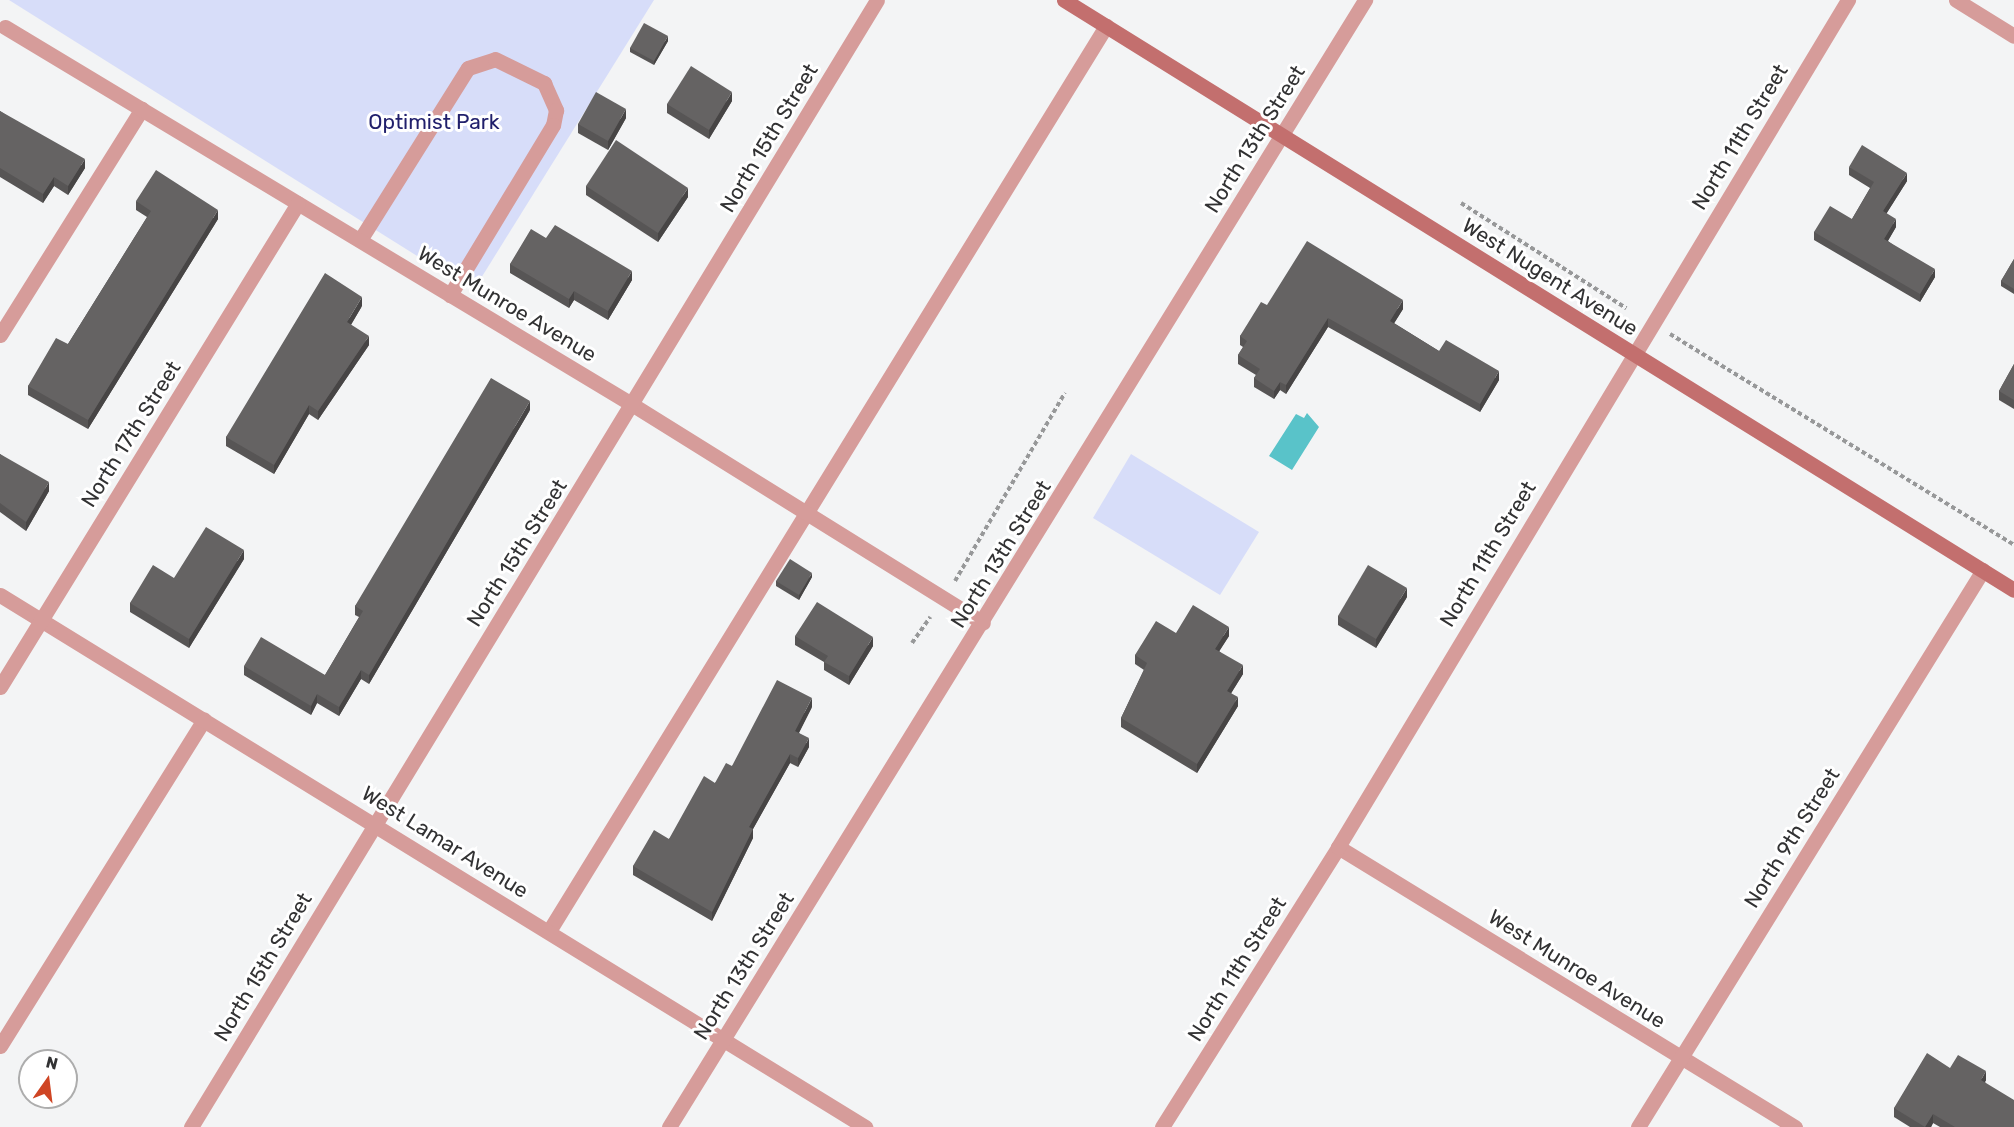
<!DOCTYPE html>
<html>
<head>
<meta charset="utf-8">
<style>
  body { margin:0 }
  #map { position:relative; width:2014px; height:1127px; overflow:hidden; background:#f3f4f5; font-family:Rubik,sans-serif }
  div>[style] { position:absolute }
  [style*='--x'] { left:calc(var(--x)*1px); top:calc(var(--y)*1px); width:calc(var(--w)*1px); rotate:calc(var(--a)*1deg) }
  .green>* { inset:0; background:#d7ddf9 }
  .water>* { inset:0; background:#59c3c9 }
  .path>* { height:4px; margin-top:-2px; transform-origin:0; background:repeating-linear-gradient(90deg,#979899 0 4.5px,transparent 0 7.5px) }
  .lane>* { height:15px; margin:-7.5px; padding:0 7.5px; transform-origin:7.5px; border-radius:7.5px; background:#d69c9a }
  .street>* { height:15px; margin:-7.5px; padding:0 7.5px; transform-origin:7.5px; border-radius:7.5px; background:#d69c9a }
  .secondary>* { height:15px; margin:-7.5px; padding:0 7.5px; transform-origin:7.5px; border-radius:7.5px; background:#c36f6e }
  .wall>* { inset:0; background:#575555 }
  .shaded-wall>* { inset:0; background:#474545 }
  .building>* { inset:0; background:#656363 }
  span { translate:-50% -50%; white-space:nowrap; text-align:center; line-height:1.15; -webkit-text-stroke:6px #fff; paint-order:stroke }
  .park-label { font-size:21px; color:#21206c }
  .street-label { font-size:21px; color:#323233 }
  .north { position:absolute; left:18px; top:1049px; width:60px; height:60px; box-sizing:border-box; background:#fff; border:2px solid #adadad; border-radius:50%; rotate:14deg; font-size:16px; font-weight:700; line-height:24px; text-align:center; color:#323233 }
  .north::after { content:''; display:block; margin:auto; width:21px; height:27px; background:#cf4524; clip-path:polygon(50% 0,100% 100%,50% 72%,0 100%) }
</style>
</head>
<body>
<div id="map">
  <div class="green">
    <i style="clip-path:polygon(9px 0,654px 0,473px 291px)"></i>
    <i style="clip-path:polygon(1131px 454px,1259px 532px,1220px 595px,1093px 518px)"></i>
  </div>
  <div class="water">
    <i style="clip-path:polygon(1307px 413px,1319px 427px,1292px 470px,1269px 456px,1296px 414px,1304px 418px)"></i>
  </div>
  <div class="path">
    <i style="--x:1461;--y:203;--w:196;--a:32.5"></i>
    <i style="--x:1670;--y:334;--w:404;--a:31.5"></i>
    <i style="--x:955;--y:581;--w:218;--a:-59.7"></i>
    <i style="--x:912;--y:643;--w:32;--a:-55"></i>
  </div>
  <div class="lane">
    <i style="--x:360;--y:240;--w:203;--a:-57.9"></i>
    <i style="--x:468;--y:68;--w:28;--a:-18"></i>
    <i style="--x:495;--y:59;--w:55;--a:26.1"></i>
    <i style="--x:544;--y:83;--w:30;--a:66"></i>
    <i style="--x:556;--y:110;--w:15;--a:101"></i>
    <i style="--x:553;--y:125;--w:199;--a:121.2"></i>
    <i style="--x:0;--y:335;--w:267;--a:-57.9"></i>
    <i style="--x:549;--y:931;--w:1063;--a:-58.39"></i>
    <i style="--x:0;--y:1046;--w:385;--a:-58"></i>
  </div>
  <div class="street">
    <i style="--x:1956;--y:0;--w:68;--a:31.8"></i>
    <i style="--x:5;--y:27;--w:733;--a:31.04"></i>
    <i style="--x:633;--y:405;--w:412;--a:31.9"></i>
    <i style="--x:0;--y:595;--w:1016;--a:31.59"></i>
    <i style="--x:0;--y:687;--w:568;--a:-58.38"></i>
    <i style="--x:1338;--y:847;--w:536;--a:31.5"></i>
    <i style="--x:191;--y:1127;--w:1319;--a:-58.67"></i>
    <i style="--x:669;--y:1127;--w:1325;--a:-58.3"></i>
    <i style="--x:1162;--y:1127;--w:331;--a:-57.8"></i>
    <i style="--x:1338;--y:847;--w:989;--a:-58.95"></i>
    <i style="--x:1638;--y:1127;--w:655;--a:-58.23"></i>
  </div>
  <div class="secondary">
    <i style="--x:1064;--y:0;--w:1118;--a:31.84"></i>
  </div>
  <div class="wall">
    <i style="clip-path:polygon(668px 41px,654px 65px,630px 52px,630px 48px)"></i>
    <i style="clip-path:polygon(732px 101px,709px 139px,667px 113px,667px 104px)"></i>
    <i style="clip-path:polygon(0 111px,85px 168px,68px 195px,54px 186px,43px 203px,0 177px)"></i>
    <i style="clip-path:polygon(626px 118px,608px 150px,578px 133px,578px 124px)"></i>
    <i style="clip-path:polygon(1849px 167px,1907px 181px,1886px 214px,1896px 227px,1888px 241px,1935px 277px,1920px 302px,1814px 240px,1814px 232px,1852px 219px,1870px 188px,1849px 175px)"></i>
    <i style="clip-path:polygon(586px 186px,688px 197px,658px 242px,586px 195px)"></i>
    <i style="clip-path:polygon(136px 201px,218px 219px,88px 429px,28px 395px,28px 386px,68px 344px,147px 217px,136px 210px)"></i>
    <i style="clip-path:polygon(546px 238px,632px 280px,608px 320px,574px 300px,569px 308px,510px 273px,510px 264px)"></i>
    <i style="clip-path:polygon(2014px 259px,2014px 294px,2001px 286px,2001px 281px)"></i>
    <i style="clip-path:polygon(1267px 305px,1403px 309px,1394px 323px,1439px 351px,1499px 380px,1480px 412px,1328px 327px,1286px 394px,1280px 390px,1274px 399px,1254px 387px,1254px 378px,1256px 375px,1238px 364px,1238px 355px,1243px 347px,1240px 345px,1240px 336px)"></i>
    <i style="clip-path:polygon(362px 306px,351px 325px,369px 345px,318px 420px,309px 414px,274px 474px,226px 446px,226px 437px)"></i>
    <i style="clip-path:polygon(2014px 364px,2014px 409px,1999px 400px,1999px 391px)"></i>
    <i style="clip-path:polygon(530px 410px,369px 684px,361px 679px,339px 716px,317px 703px,311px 715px,244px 675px,244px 666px,325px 675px,359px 617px,355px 615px,355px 606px)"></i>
    <i style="clip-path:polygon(0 454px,49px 491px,26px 531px,0 512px)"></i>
    <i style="clip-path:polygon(244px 559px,189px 648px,130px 612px,130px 603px,174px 578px)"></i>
    <i style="clip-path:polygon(812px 577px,799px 600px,776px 586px,776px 581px)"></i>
    <i style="clip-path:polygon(1407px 597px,1376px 648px,1338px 625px,1338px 616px)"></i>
    <i style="clip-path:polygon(1176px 633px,1229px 636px,1219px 651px,1243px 674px,1231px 693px,1238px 706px,1197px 773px,1121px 727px,1121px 718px,1144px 670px,1135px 664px,1135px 655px)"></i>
    <i style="clip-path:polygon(795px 636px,873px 646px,849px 685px,824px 670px,824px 662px,795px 645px)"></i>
    <i style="clip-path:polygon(812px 707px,799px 733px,809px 747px,798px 767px,790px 763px,753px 829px,753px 838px,712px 921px,633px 875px,633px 866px,669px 839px,715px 783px,732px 766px)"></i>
    <i style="clip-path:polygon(1950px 1068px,1986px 1080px,1985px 1082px,2014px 1127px,1940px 1127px,1933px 1123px,1931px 1127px,1910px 1127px,1894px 1117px,1894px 1108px)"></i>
  </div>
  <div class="shaded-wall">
    <i style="clip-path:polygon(668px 36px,668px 41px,654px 65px,654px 61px)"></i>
    <i style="clip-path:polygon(732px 92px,732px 101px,709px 139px,709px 130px)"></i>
    <i style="clip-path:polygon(626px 109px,626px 118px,608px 150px,608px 141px)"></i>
    <i style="clip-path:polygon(85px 159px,85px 168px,68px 195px,68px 186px)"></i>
    <i style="clip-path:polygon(1907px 173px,1907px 181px,1883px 219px,1883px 211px)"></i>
    <i style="clip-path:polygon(54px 177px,54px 186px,43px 203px,43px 194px)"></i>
    <i style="clip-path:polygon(688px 188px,688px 197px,658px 242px,658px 233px)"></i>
    <i style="clip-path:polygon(218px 210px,218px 219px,88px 429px,88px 420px)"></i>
    <i style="clip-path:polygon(1896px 219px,1896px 227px,1884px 247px,1884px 239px)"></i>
    <i style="clip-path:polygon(1935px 269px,1935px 277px,1920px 302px,1920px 294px)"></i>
    <i style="clip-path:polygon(632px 271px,632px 280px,608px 320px,608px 311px)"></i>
    <i style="clip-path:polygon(574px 291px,574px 300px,569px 308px,569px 299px)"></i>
    <i style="clip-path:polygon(362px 297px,362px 306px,347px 331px,347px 322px)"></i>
    <i style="clip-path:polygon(1403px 300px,1403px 309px,1390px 330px,1390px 321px)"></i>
    <i style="clip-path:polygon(1328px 318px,1328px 327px,1286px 394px,1286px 385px)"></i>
    <i style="clip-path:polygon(369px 336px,369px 345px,318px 420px,318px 411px)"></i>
    <i style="clip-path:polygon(1499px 371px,1499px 380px,1480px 412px,1480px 404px)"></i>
    <i style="clip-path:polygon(1280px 382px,1280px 390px,1274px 399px,1274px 391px)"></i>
    <i style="clip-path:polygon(530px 401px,530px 410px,369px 684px,369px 675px)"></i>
    <i style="clip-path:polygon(309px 405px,309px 414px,274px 474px,274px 465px)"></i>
    <i style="clip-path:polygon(49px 482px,49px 491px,26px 531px,26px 522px)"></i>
    <i style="clip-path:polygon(244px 550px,244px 559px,189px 648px,189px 639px)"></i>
    <i style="clip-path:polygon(812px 573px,812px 577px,799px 600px,799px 595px)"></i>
    <i style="clip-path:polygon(1407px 588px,1407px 597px,1376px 648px,1376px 639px)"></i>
    <i style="clip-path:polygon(1229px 627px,1229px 636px,1215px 658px,1215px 649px)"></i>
    <i style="clip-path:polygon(873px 637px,873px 646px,849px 685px,849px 676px)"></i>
    <i style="clip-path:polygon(1243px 665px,1243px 674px,1227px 700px,1227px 691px)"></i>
    <i style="clip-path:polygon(361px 670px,361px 679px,339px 716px,339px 707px)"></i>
    <i style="clip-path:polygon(317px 694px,317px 703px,311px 715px,311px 706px)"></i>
    <i style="clip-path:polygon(1238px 697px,1238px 706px,1197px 773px,1197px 764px)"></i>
    <i style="clip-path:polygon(812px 698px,812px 707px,795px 740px,795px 731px)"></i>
    <i style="clip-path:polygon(809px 738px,809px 747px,798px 767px,798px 758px)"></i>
    <i style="clip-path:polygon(790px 754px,790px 763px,749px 836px,749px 827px)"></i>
    <i style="clip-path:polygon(753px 829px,753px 838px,712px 921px,712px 912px)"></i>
    <i style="clip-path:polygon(1986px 1071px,1986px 1080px,1981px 1089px,1981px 1080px)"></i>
    <i style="clip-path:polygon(1933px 1114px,1933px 1123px,1931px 1127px,1925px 1127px)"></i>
  </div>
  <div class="building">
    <i style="clip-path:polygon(644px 23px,668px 36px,654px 61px,630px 48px)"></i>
    <i style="clip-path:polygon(691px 66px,732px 92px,709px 130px,667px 104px)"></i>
    <i style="clip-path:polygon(596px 92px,626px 109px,608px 141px,578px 124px)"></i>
    <i style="clip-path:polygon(0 111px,85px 159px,68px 186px,54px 177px,43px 194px,0 168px)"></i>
    <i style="clip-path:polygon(616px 140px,688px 188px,658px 233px,586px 186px)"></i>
    <i style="clip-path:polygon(1862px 145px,1907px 173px,1883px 211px,1896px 219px,1884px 239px,1935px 269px,1920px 294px,1814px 232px,1830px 206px,1852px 219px,1874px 182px,1849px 167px)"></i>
    <i style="clip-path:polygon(156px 170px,218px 210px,88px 420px,28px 386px,56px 338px,68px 344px,151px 211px,136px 201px)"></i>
    <i style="clip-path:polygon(555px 225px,632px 271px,608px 311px,574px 291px,569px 299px,510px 264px,531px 229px,546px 238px)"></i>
    <i style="clip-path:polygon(1307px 241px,1403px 300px,1390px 321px,1439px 351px,1446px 340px,1499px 371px,1480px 404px,1328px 318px,1286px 385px,1280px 382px,1274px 391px,1254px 378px,1260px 369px,1238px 355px,1247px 341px,1240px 336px,1261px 302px,1267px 305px)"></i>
    <i style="clip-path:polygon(2014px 259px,2014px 289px,2001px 281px)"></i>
    <i style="clip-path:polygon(325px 273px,362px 297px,347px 322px,369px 336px,318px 411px,309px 405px,274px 465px,226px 437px)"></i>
    <i style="clip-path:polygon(2014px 364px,2014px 400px,1999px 391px)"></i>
    <i style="clip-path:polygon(491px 378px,530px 401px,369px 675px,361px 670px,339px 707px,317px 694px,311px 706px,244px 666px,261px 637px,325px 675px,363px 611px,355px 606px)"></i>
    <i style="clip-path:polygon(0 454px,49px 482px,26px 522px,0 503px)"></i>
    <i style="clip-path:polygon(206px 527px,244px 550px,189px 639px,130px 603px,153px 565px,174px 578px)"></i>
    <i style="clip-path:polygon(790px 559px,812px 573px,799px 595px,776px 581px)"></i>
    <i style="clip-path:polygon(1368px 565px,1407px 588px,1376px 639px,1338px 616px)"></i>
    <i style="clip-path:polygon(817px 602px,873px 637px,849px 676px,824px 662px,828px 656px,795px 636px)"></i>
    <i style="clip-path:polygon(1193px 605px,1229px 627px,1215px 649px,1243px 665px,1227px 691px,1238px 697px,1197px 764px,1121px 718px,1147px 663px,1135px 655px,1156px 621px,1176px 633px)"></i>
    <i style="clip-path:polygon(777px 680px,812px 698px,795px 731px,809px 738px,798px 758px,790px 754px,749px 827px,753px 829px,712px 912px,633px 866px,654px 830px,669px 839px,704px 776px,715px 783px,726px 763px,732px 766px)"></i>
    <i style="clip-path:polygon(1927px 1053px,1950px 1068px,1958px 1055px,1986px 1071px,1981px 1080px,2014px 1100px,2014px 1127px,1955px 1127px,1933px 1114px,1925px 1127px,1894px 1108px)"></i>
  </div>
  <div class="park-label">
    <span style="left:434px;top:122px">Optimist Park</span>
  </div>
  <div class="street-label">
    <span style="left:1740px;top:137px;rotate:-59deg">North 11th Street</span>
    <span style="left:769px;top:138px;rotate:-59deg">North 15th Street</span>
    <span style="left:1255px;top:139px;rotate:-58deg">North 13th Street</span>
    <span style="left:1550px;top:277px;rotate:32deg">West Nugent Avenue</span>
    <span style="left:507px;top:304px;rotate:31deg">West Munroe Avenue</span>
    <span style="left:131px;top:434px;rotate:-58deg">North 17th Street</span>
    <span style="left:517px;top:553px;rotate:-58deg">North 15th Street</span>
    <span style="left:1001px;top:554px;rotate:-58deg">North 13th Street</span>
    <span style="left:1488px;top:554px;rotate:-59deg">North 11th Street</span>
    <span style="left:1792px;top:838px;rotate:-58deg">North 9th Street</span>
    <span style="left:445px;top:842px;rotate:32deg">West Lamar Avenue</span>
    <span style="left:744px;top:966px;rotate:-58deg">North 13th Street</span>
    <span style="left:263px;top:967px;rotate:-59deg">North 15th Street</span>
    <span style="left:1237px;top:969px;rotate:-58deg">North 11th Street</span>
    <span style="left:1577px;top:969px;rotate:32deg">West Munroe Avenue</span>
  </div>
  <div class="north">N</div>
</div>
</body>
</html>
